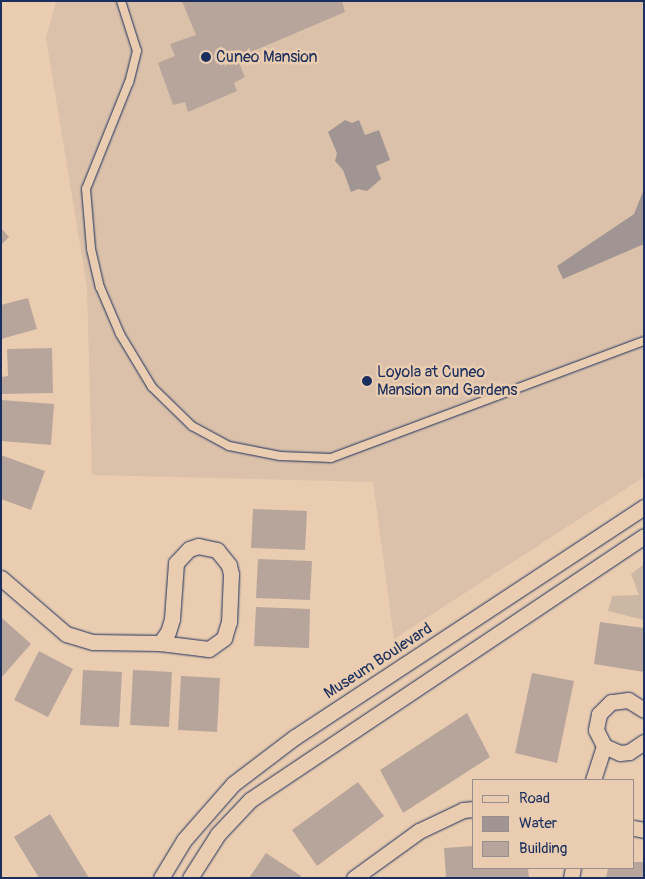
<!DOCTYPE html>
<html>
<head>
<meta charset="utf-8">
<style>
  body { margin:0 }
  #map { position:relative; width:645px; height:879px; overflow:hidden; background:#eacdb0; font-family:Pangolin,sans-serif }
  div>[style] { position:absolute }
  [style*='--x'] { left:calc(var(--x)*1px); top:calc(var(--y)*1px); width:calc(var(--w)*1px); rotate:calc(var(--a)*1deg) }
  .built>* { inset:0; background:#dbc1aa }
  .green>* { inset:0; background:#ccb6a4 }
  .water>* { inset:0; background:#a09592 }
  .building>* { inset:0; background:#b7a59c }
  .roads { filter:drop-shadow(0 0 1px #1b2f5e) drop-shadow(0 0 1px #1b2f5e) }
  .lane>* { height:8px; margin:-4px; padding:0 4px; transform-origin:4px; border-radius:4px; background:#eacdb0 }
  .street>* { height:15px; margin:-7.5px; padding:0 7.5px; transform-origin:7.5px; border-radius:7.5px; background:#eacdb0 }
  .dots>* { width:14px; height:14px; translate:-50% -50%; box-sizing:border-box; border:2px solid #eacdb0; border-radius:50% }
  span { translate:-50% -50%; white-space:nowrap; text-align:center; line-height:1.15; -webkit-text-stroke:5px #eacdb0; paint-order:stroke }
  .poi-label { font-size:16px; color:#1b2f5e }
  .left { translate:0 -50%; text-align:left }
  .street-label { font-size:16px; color:#1b2f5e }
  .frame { position:absolute; inset:0; border:2px solid #1b2f5e; pointer-events:none }
  .legend { position:absolute; left:472px; top:779px; width:162px; height:90px; box-sizing:border-box; background:#eacdb0; border:1px solid #978e8f; margin:0; padding:6px 9px; list-style:none; font-size:15px; color:#1b2f5e }
  .legend li { display:flex; align-items:center; gap:10px; height:25px }
  .legend b { width:25px; border:1px solid #978e8f }
</style>
</head>
<body>
<div id="map">
  <div class="built">
    <i style="clip-path:polygon(56px 1px,644px 1px,644px 477px,394px 639px,373px 482px,92px 475px,87px 287px,46px 38px)"></i>
  </div>
  <div class="green">
    <i style="clip-path:polygon(644px 564px,644px 620px,608px 611px,612px 596px,639px 595px,631px 574px)"></i>
  </div>
  <div class="water">
    <i style="clip-path:polygon(345px 120px,352px 123px,359px 120px,365px 135px,379px 130px,390px 160px,376px 166px,381px 179px,367px 191px,358px 189px,351px 192px,343px 170px,335px 161px,337px 153px,328px 132px)"></i>
    <i style="clip-path:polygon(644px 189px,644px 244px,563px 279px,557px 266px,634px 214px)"></i>
  </div>
  <div class="building">
    <i style="clip-path:polygon(182px 1px,342px 1px,345px 12px,237px 58px,245px 77px,234px 83px,237px 91px,188px 112px,185px 102px,173px 105px,158px 63px,175px 56px,170px 44px,196px 35px)"></i>
    <i style="clip-path:polygon(1px 228px,9px 237px,1px 245px)"></i>
    <i style="clip-path:polygon(28px 298px,37px 329px,1px 339px,1px 305px)"></i>
    <i style="clip-path:polygon(52px 348px,53px 393px,1px 394px,1px 377px,8px 376px,7px 349px)"></i>
    <i style="clip-path:polygon(1px 400px,54px 404px,51px 445px,1px 441px)"></i>
    <i style="clip-path:polygon(1px 455px,45px 471px,31px 510px,1px 499px)"></i>
    <i style="clip-path:polygon(253px 509px,307px 511px,305px 550px,251px 548px)"></i>
    <i style="clip-path:polygon(258px 559px,312px 561px,310px 600px,256px 598px)"></i>
    <i style="clip-path:polygon(256px 607px,310px 609px,309px 648px,254px 646px)"></i>
    <i style="clip-path:polygon(2px 618px,31px 644px,1px 678px,1px 619px)"></i>
    <i style="clip-path:polygon(600px 622px,644px 628px,644px 672px,594px 664px)"></i>
    <i style="clip-path:polygon(39px 651px,73px 669px,48px 717px,14px 700px)"></i>
    <i style="clip-path:polygon(83px 670px,122px 672px,119px 727px,80px 725px)"></i>
    <i style="clip-path:polygon(133px 670px,172px 672px,169px 727px,130px 725px)"></i>
    <i style="clip-path:polygon(532px 673px,574px 681px,557px 763px,515px 753px)"></i>
    <i style="clip-path:polygon(181px 676px,220px 678px,217px 732px,178px 730px)"></i>
    <i style="clip-path:polygon(467px 713px,490px 757px,403px 813px,380px 770px)"></i>
    <i style="clip-path:polygon(358px 782px,384px 816px,317px 866px,292px 830px)"></i>
    <i style="clip-path:polygon(50px 814px,89px 878px,39px 878px,14px 837px)"></i>
    <i style="clip-path:polygon(474px 846px,474px 868px,528px 868px,529px 878px,446px 878px,444px 848px)"></i>
    <i style="clip-path:polygon(266px 853px,301px 876px,300px 878px,249px 878px)"></i>
    <i style="clip-path:polygon(634px 862px,644px 862px,644px 878px,606px 878px,608px 868px,634px 868px)"></i>
  </div>
  <div class="roads">
    <div class="lane">
      <i style="--x:121;--y:1;--w:52;--a:72.3"></i>
      <i style="--x:137;--y:51;--w:32;--a:104"></i>
      <i style="--x:129;--y:82;--w:115;--a:111.9"></i>
      <i style="--x:86;--y:189;--w:60;--a:85.2"></i>
      <i style="--x:91;--y:249;--w:39;--a:77"></i>
      <i style="--x:100;--y:287;--w:51;--a:66.9"></i>
      <i style="--x:120;--y:334;--w:62;--a:58.9"></i>
      <i style="--x:152;--y:387;--w:56;--a:44.3"></i>
      <i style="--x:192;--y:426;--w:42;--a:28.4"></i>
      <i style="--x:229;--y:446;--w:52;--a:11.1"></i>
      <i style="--x:280;--y:456;--w:51;--a:2.2"></i>
      <i style="--x:331;--y:458;--w:334;--a:-20.5"></i>
    </div>
    <div class="street">
      <i style="--x:1;--y:578;--w:86;--a:40.7"></i>
      <i style="--x:66;--y:634;--w:28;--a:17"></i>
      <i style="--x:93;--y:642;--w:67;--a:0.9"></i>
      <i style="--x:160;--y:643;--w:49;--a:7"></i>
      <i style="--x:209;--y:649;--w:19;--a:-36"></i>
      <i style="--x:224;--y:638;--w:17;--a:-73"></i>
      <i style="--x:229;--y:622;--w:48;--a:-87.6"></i>
      <i style="--x:231;--y:574;--w:9;--a:-103"></i>
      <i style="--x:229;--y:565;--w:19;--a:-129"></i>
      <i style="--x:217;--y:550;--w:19;--a:-168"></i>
      <i style="--x:198;--y:546;--w:9;--a:162"></i>
      <i style="--x:189;--y:549;--w:19;--a:133"></i>
      <i style="--x:176;--y:563;--w:56;--a:94.1"></i>
      <i style="--x:172;--y:619;--w:14;--a:107"></i>
      <i style="--x:168;--y:632;--w:14;--a:126"></i>
      <i style="--x:644;--y:710;--w:19;--a:-148"></i>
      <i style="--x:628;--y:700;--w:17;--a:173"></i>
      <i style="--x:611;--y:702;--w:17;--a:135"></i>
      <i style="--x:599;--y:714;--w:16;--a:101"></i>
      <i style="--x:596;--y:730;--w:18;--a:63"></i>
      <i style="--x:604;--y:746;--w:17;--a:24"></i>
      <i style="--x:620;--y:753;--w:9;--a:-6"></i>
      <i style="--x:629;--y:752;--w:18;--a:-34"></i>
      <i style="--x:593;--y:780;--w:36;--a:-72"></i>
      <i style="--x:634;--y:828;--w:10;--a:11"></i>
      <i style="--x:161;--y:878;--w:44;--a:-58.8"></i>
      <i style="--x:184;--y:840;--w:74;--a:-48.8"></i>
      <i style="--x:233;--y:784;--w:78;--a:-37.2"></i>
      <i style="--x:295;--y:737;--w:418;--a:-33.4"></i>
      <i style="--x:190;--y:878;--w:52;--a:-57.5"></i>
      <i style="--x:218;--y:834;--w:47;--a:-46.7"></i>
      <i style="--x:250;--y:800;--w:474;--a:-33.8"></i>
      <i style="--x:354;--y:878;--w:80;--a:-35.9"></i>
      <i style="--x:419;--y:831;--w:49;--a:-25.5"></i>
      <i style="--x:463;--y:810;--w:11;--a:-5"></i>
      <i style="--x:571;--y:878;--w:10;--a:-79"></i>
    </div>
  </div>
  <div class="dots">
    <i style="left:206px;top:57px;background:#1b2f5e"></i>
    <i style="left:367px;top:381px;background:#1b2f5e"></i>
  </div>
  <div class="poi-label">
    <span class="left" style="left:216px;top:57px">Cuneo Mansion</span>
    <span class="left" style="left:377px;top:381px">Loyola at Cuneo<br>Mansion and Gardens</span>
  </div>
  <div class="street-label">
    <span style="left:378px;top:661px;rotate:-33deg">Museum Boulevard</span>
  </div>
  <div class="frame"></div>
  <ul class="legend">
  <li><b style="height:6px;background:#eacdb0"></b>Road</li>
  <li><b style="height:14px;background:#a09592"></b>Water</li>
  <li><b style="height:14px;background:#b7a59c"></b>Building</li>
  </ul>
</div>
</body>
</html>
